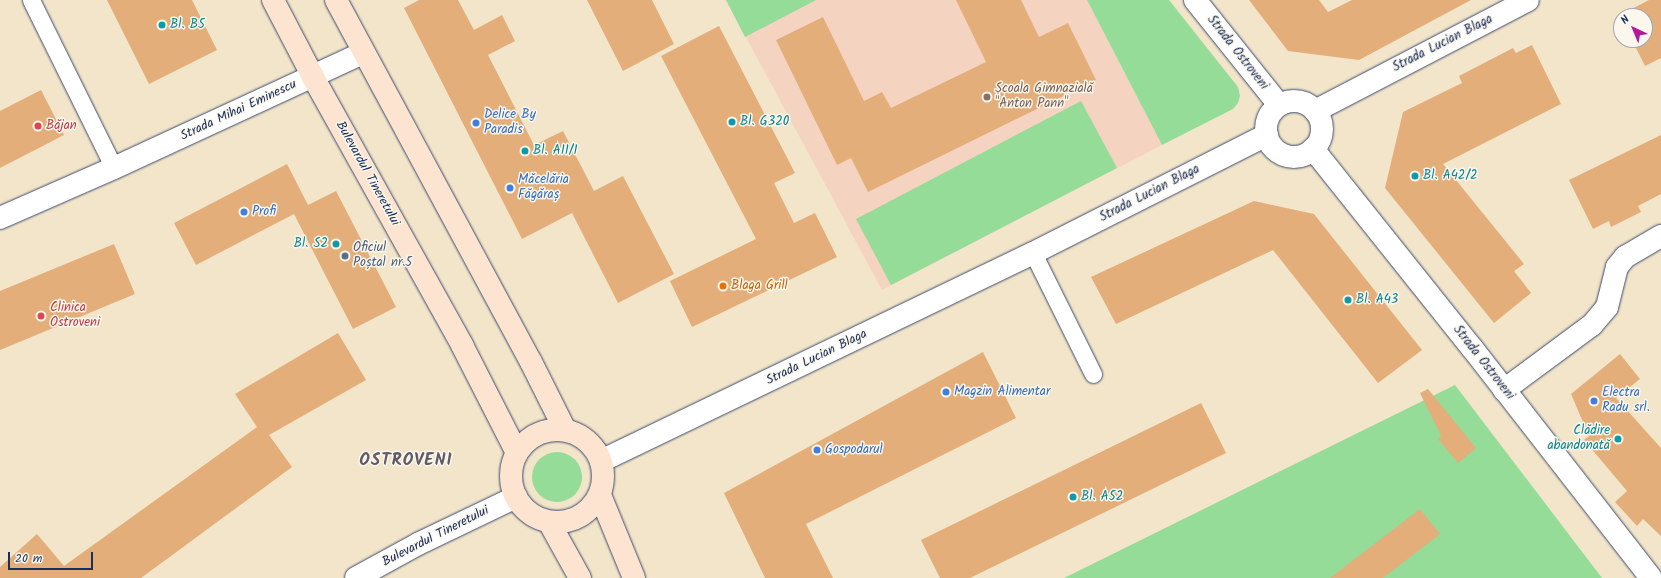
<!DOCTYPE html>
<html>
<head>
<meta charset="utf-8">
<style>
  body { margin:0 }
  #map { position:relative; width:1661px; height:578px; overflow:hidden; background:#f2e5c9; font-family:Kalam,sans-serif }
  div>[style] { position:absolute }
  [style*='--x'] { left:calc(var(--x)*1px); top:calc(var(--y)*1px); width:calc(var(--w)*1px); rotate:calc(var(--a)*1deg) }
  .built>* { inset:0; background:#f5d3c1 }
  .green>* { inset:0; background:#94dc97 }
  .round { border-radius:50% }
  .building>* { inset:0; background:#e3ae7a }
  .roads { filter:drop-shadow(0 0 1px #3b4a6e) drop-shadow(0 0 1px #3b4a6e) }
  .service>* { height:17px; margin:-8.5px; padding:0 8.5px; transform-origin:8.5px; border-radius:8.5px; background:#fff }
  .minor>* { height:22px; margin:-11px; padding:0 11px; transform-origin:11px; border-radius:11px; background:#fff }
  .tertiary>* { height:22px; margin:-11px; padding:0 11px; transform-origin:11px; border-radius:11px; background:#fff }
  .tertiary>.ring { margin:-11px; padding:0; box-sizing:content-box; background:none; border:22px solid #fff; border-radius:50% }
  .secondary>* { height:22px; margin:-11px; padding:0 11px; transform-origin:11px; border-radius:11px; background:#fde4d1 }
  .secondary>.ring { margin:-11px; padding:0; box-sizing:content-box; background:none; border:22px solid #fde4d1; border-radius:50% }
  .dots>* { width:11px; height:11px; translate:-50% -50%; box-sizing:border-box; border:2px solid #fbf7ec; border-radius:50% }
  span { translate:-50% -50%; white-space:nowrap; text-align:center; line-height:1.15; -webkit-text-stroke:3px #fbf7ec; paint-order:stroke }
  .culture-label { font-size:13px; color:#0d838f }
  .left { translate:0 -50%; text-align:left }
  .right { translate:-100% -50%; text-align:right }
  .street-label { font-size:13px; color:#1b2f5e }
  .education-label { font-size:13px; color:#785e54 }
  .shop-label { font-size:13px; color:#366cbe }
  .health-label { font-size:13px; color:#be3a42 }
  .service-label { font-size:13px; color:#4e5e75 }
  .food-label { font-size:13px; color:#c56008 }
  .district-label { font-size:17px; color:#615b68; font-weight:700; letter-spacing:1px }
  .north { position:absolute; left:1613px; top:8px; width:40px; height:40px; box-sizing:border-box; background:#fbf7ec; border:1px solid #a1a7b3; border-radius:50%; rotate:316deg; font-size:11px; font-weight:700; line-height:16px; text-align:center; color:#1b2f5e }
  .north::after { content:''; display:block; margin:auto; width:14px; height:18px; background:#b5179e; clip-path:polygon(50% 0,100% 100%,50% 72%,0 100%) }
  .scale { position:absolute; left:8px; top:552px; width:85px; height:18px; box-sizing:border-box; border:2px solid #1b2f5e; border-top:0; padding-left:5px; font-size:12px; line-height:14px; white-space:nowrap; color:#1b2f5e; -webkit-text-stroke:3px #fbf7ec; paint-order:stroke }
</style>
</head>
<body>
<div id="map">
  <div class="built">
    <i style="clip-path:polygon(726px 0,1087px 0,1162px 145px,882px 290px)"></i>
  </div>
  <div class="green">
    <i style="clip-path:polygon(726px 0,816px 0,745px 37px)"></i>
    <i style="clip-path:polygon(1087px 0,1169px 0,1238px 87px,1240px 96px,1238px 103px,1233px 109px,1162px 145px)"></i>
    <i style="clip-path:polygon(1081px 101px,1117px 168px,891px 285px,856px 219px)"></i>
    <i style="clip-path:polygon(1455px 385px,1602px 578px,1064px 578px)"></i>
    <i class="round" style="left:532px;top:452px;width:50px;height:50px"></i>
  </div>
  <div class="building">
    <i style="clip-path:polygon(107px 0,192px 0,217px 50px,149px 84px)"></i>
    <i style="clip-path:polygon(419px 0,458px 0,474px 30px,502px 15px,515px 41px,488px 55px,534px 145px,563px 131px,594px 191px,623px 176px,674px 274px,618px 303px,572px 213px,522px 239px,404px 8px)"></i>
    <i style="clip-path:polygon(587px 0,652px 0,674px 44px,623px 71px)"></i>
    <i style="clip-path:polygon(956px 0,1021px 0,1039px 37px,1068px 23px,1096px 80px,868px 192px,851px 158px,837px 165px,776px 40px,823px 17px,864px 101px,882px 92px,891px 108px,986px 62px)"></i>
    <i style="clip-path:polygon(1249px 0,1319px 0,1328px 12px,1352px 0,1471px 0,1359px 60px,1288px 51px)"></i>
    <i style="clip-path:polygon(1649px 0,1661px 0,1661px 58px,1645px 66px,1632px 40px,1645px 40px,1645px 16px,1621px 16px,1621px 18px,1620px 15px)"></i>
    <i style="clip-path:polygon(719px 26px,795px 173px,774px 183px,794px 223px,815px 213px,837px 257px,692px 327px,670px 281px,756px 239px,661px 56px)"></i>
    <i style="clip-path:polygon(1532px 45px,1561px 104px,1443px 164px,1524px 264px,1514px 271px,1531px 293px,1494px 323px,1385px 188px,1403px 112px,1462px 83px,1459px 76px,1513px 48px,1516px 53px)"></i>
    <i style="clip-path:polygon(41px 90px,64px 135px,0 168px,0 111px)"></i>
    <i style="clip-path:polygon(1661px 135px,1661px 194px,1638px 206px,1641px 212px,1611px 227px,1609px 221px,1593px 229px,1569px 180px)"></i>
    <i style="clip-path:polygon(287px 164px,308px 205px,336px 191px,396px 307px,353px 329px,294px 214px,196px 265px,174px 223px)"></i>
    <i style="clip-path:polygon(1254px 201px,1314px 214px,1422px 350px,1378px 383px,1273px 250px,1116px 324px,1091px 277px)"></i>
    <i style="clip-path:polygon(114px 244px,135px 294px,0 350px,0 291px)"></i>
    <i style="clip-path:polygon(338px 333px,366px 380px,269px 435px,292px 467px,141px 578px,0 578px,0 567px,37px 534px,64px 566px,257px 427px,235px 394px)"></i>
    <i style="clip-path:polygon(983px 352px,1016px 418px,806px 524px,833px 578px,765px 578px,724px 493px)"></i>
    <i style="clip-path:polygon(1620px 354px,1640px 379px,1616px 398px,1661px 448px,1661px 536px,1643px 519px,1637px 526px,1615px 502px,1627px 491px,1584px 440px,1589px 436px,1571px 394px)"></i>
    <i style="clip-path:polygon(1428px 389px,1476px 448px,1458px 463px,1438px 439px,1441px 436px,1420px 393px)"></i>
    <i style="clip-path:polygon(1201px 403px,1226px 453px,970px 578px,940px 578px,921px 540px)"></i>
    <i style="clip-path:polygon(1420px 509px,1440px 534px,1383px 578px,1330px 578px)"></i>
  </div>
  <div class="roads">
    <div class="service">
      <i style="--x:31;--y:0;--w:187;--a:63.7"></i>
      <i style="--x:1033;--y:253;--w:135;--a:63.6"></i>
    </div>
    <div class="minor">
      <i style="--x:1504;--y:390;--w:109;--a:-36.5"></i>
      <i style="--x:1592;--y:325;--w:23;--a:-50"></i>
      <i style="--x:1607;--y:307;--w:41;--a:-76"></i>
      <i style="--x:1617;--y:267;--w:13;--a:-51"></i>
      <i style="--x:1625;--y:257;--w:42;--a:-30.3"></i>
    </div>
    <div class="tertiary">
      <i style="--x:1195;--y:0;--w:134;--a:51.3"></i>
      <i class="ring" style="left:1266px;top:101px;width:34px;height:34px"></i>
      <i style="--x:1315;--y:111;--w:240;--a:-27.5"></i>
      <i style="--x:1313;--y:149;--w:255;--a:51.4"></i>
      <i style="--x:1472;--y:348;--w:291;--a:52.1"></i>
      <i style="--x:0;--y:218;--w:124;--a:-23.7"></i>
      <i style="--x:114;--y:168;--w:274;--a:-24.8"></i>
      <i style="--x:601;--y:461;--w:479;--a:-25.7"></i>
      <i style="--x:1033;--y:253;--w:262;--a:-26.8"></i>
      <i style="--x:356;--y:578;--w:71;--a:-28.7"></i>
      <i style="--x:418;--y:544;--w:109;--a:-25.6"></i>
    </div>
    <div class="secondary">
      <i style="--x:273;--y:0;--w:87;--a:62.5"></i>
      <i style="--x:313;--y:77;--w:307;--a:60.9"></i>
      <i style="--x:462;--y:345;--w:121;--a:63"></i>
      <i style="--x:336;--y:0;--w:411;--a:61.7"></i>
      <i style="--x:531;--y:362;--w:76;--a:63.4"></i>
      <i class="ring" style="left:511px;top:430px;width:70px;height:70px"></i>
      <i style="--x:600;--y:495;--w:90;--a:67.7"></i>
      <i style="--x:549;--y:522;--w:64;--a:61"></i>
    </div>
  </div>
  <div class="dots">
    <i style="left:162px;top:25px;background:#0f9aa8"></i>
    <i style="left:987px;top:97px;background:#8d6e63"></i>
    <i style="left:732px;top:122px;background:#0f9aa8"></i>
    <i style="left:476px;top:123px;background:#3f7fe0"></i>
    <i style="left:38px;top:126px;background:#e0444e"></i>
    <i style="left:525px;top:151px;background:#0f9aa8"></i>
    <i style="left:1415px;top:176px;background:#0f9aa8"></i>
    <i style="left:510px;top:188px;background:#3f7fe0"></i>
    <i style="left:244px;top:212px;background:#3f7fe0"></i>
    <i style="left:336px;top:244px;background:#0f9aa8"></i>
    <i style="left:345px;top:256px;background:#5c6f8a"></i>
    <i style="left:723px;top:286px;background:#e8710a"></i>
    <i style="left:1348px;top:300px;background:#0f9aa8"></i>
    <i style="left:41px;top:316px;background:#e0444e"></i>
    <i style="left:946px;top:392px;background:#3f7fe0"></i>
    <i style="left:1594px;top:401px;background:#3f7fe0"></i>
    <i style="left:1618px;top:439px;background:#0f9aa8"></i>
    <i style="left:817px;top:450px;background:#3f7fe0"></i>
    <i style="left:1073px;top:497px;background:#0f9aa8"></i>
  </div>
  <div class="culture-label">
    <span class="left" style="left:170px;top:25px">Bl. B5</span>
    <span class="left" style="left:740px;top:122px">Bl. G320</span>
    <span class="left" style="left:533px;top:151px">Bl. A11/1</span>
    <span class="left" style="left:1423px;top:176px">Bl. A42/2</span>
    <span class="right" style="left:328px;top:244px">Bl. S2</span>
    <span class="left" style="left:1356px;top:300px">Bl. A43</span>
    <span class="right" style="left:1610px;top:439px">Clădire<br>abandonată</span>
    <span class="left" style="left:1081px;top:497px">Bl. A52</span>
  </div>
  <div class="street-label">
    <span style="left:1443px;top:44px;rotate:-27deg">Strada Lucian Blaga</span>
    <span style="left:1237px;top:53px;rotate:52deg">Strada Ostroveni</span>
    <span style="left:239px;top:111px;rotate:-25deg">Strada Mihai Eminescu</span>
    <span style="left:367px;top:174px;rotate:61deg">Bulevardul Tineretului</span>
    <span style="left:1150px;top:194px;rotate:-27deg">Strada Lucian Blaga</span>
    <span style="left:817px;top:358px;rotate:-26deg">Strada Lucian Blaga</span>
    <span style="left:1483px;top:363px;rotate:52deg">Strada Ostroveni</span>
    <span style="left:436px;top:537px;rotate:-27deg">Bulevardul Tineretului</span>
  </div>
  <div class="education-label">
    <span class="left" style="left:995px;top:97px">Școala Gimnazială<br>"Anton Pann"</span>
  </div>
  <div class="shop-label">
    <span class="left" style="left:484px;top:123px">Delice By<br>Paradis</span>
    <span class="left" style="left:518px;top:188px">Măcelăria<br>Făgăraș</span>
    <span class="left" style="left:252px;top:212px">Profi</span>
    <span class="left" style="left:954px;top:392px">Magzin Alimentar</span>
    <span class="left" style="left:1602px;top:401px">Electra<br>Radu srl.</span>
    <span class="left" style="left:825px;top:450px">Gospodarul</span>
  </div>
  <div class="health-label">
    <span class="left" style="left:46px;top:126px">Băjan</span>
    <span class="left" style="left:50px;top:316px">Clinica<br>Ostroveni</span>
  </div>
  <div class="service-label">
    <span class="left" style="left:353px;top:256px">Oficiul<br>Poștal nr.5</span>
  </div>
  <div class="food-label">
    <span class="left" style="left:731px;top:286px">Blaga Grill</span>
  </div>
  <div class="district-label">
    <span style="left:406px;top:461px">OSTROVENI</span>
  </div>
  <div class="north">N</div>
  <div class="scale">20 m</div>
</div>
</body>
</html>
